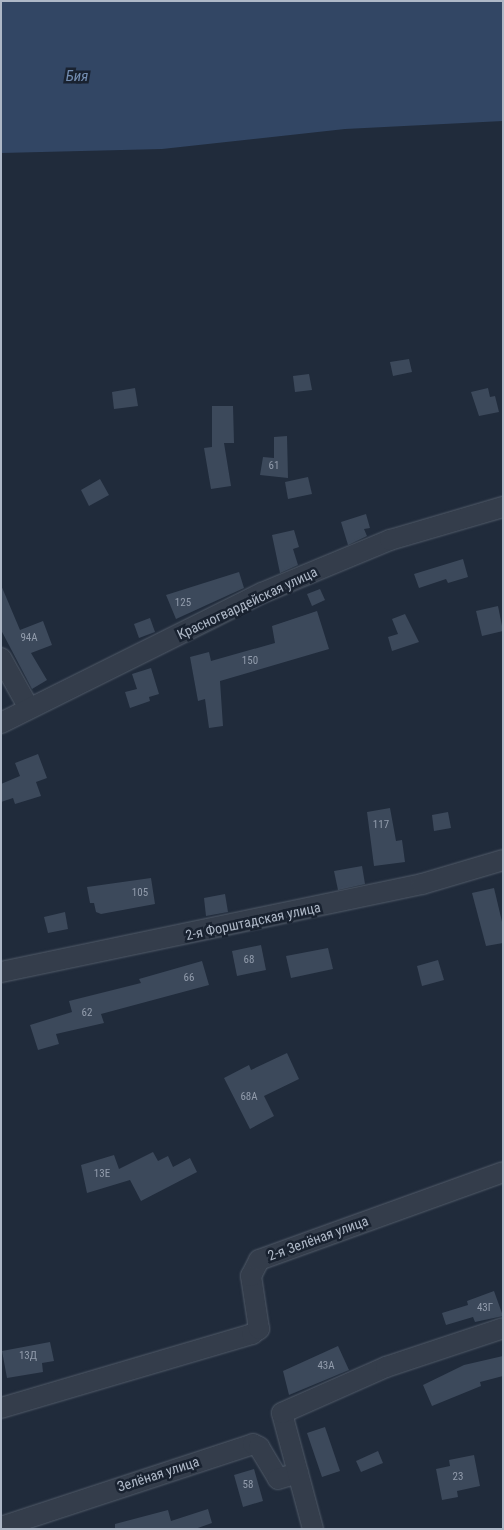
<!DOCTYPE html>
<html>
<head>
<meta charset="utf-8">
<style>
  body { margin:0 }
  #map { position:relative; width:504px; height:1530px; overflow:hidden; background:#202b3b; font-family:"Roboto Condensed",sans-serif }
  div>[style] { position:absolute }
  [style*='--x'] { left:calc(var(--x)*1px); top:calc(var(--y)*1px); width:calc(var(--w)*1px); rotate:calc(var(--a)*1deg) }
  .water>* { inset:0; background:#324664 }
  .building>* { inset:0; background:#3c495b }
  .roads { filter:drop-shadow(0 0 1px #515b69) drop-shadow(0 0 1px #515b69) }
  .street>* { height:20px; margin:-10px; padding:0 10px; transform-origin:10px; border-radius:10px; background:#343d4b }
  span { translate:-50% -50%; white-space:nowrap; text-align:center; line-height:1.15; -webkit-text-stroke:5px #192230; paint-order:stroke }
  .number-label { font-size:11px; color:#929cac }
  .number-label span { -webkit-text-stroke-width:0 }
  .street-label { font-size:14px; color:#aeb8c7 }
  .water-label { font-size:15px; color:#748eb2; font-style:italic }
  .frame { position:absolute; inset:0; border:2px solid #aeb8c7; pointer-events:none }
</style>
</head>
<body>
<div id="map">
  <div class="water">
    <i style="clip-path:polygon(1px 1px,503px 1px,503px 121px,345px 129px,162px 149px,1px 153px)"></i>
  </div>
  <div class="building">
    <i style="clip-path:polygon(409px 359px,412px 372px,393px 376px,390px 362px)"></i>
    <i style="clip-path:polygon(309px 374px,312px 390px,295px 392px,293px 376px)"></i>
    <i style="clip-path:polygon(135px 388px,138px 406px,114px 409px,112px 392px)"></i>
    <i style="clip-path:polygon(488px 388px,490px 397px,495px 396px,499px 412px,479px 416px,471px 392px)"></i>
    <i style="clip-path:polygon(212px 406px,233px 406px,234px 443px,224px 443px,231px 486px,211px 489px,204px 448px,212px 447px)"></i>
    <i style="clip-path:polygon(287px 436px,288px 478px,260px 475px,263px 457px,274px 458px,274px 437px)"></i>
    <i style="clip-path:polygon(308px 477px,312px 494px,288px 499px,285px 482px)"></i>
    <i style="clip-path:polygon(100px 479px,109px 495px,89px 506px,81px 490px)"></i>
    <i style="clip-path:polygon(366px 514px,370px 528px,364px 529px,367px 536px,348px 545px,341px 522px)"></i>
    <i style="clip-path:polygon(294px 530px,299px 547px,293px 549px,298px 565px,280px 573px,272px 535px)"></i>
    <i style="clip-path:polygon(463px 559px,468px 577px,448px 583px,446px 579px,419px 588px,414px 574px)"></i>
    <i style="clip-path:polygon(239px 572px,244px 588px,176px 619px,166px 595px)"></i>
    <i style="clip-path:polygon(1px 585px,20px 630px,43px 621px,52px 645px,31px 653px,47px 680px,32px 689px,1px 630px)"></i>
    <i style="clip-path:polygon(320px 589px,325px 600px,312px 606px,307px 594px)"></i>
    <i style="clip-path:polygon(498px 606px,503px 631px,482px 636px,476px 611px)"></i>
    <i style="clip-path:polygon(317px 611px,329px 649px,220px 681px,223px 726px,209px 728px,205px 699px,198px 701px,190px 657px,209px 652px,211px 661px,275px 643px,272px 626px)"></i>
    <i style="clip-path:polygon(405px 614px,419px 642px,392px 651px,388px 637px,398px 634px,392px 619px)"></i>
    <i style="clip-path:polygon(150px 618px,155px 632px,139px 638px,134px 624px)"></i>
    <i style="clip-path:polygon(151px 668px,159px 694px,149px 697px,150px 701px,130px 708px,125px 692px,137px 689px,132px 674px)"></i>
    <i style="clip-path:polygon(38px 754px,47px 778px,36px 782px,41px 796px,15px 804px,13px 798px,1px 802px,1px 784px,20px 776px,15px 763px)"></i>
    <i style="clip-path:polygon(390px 808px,396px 841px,402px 840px,405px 862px,374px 866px,367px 812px)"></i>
    <i style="clip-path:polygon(448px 812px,451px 828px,434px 831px,432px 815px)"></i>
    <i style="clip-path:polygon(362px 866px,365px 884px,338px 890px,334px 871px)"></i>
    <i style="clip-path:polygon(151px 878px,155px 904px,101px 914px,96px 912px,94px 903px,90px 903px,87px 887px)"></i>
    <i style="clip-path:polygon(494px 888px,503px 926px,503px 943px,486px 946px,472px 893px)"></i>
    <i style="clip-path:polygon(225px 894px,228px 912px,206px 916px,204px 898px)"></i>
    <i style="clip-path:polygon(65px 912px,68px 929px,48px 933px,44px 917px)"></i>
    <i style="clip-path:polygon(261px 945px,266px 970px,237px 976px,232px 951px)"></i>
    <i style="clip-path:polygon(328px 948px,333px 969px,291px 978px,286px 956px)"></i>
    <i style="clip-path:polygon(438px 960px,444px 980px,422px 986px,417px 966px)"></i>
    <i style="clip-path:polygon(202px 961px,209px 985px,101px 1014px,104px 1023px,56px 1034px,59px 1044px,38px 1050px,30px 1025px,72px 1012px,69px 1001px,141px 983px,139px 979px)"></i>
    <i style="clip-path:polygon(287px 1053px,299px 1079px,264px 1096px,274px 1116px,250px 1129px,224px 1078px,249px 1065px,251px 1070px)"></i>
    <i style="clip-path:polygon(153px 1152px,158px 1161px,168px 1156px,173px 1167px,190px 1158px,197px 1172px,141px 1201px,130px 1180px,87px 1193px,81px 1165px,114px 1155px,119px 1169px)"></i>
    <i style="clip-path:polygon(494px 1291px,503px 1316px,475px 1322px,473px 1317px,446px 1325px,442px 1313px,468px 1305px,467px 1301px)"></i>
    <i style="clip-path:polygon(50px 1342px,54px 1361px,42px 1363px,43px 1372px,7px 1378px,2px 1351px)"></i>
    <i style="clip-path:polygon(338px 1346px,349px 1370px,289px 1395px,283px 1371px)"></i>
    <i style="clip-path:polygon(503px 1356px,503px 1376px,480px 1382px,481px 1386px,432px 1406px,423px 1385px,464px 1365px)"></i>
    <i style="clip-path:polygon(325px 1427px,340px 1471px,322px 1477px,307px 1433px)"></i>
    <i style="clip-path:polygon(378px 1451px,383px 1463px,361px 1472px,356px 1461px)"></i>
    <i style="clip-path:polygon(474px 1455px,480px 1486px,457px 1491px,458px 1497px,442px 1500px,436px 1469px,450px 1466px,449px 1460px)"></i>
    <i style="clip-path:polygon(254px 1469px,263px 1501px,243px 1507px,234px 1475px)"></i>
    <i style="clip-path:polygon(208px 1509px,212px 1523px,195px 1529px,115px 1529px,115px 1524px,168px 1510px,171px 1521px)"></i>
  </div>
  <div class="roads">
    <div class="street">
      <i style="--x:1;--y:658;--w:57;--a:60.8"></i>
      <i style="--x:1;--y:723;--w:292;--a:-26.5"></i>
      <i style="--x:262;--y:593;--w:139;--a:-22.5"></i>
      <i style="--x:390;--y:540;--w:118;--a:-16.3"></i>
      <i style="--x:1;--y:972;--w:430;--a:-11.8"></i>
      <i style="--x:422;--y:884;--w:84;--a:-16.5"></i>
      <i style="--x:1;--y:1408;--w:262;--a:-16.4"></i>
      <i style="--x:252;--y:1334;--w:9;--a:-36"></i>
      <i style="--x:259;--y:1329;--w:54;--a:-98.6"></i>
      <i style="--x:251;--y:1276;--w:18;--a:-63"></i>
      <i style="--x:259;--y:1260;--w:259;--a:-19.8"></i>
      <i style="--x:1;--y:1527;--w:265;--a:-18.2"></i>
      <i style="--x:253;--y:1444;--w:7;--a:27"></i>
      <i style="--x:259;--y:1447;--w:37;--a:59"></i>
      <i style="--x:278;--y:1479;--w:21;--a:-17"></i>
      <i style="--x:313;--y:1529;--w:120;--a:-105"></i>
      <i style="--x:282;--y:1413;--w:114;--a:-23.9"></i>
      <i style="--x:386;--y:1367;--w:123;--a:-18.4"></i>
    </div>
  </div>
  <div class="number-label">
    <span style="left:274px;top:466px">61</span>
    <span style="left:183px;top:603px">125</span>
    <span style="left:29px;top:638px">94А</span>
    <span style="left:250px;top:661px">150</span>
    <span style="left:381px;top:825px">117</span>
    <span style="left:140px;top:893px">105</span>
    <span style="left:249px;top:960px">68</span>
    <span style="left:189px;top:978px">66</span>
    <span style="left:87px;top:1013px">62</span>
    <span style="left:249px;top:1097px">68А</span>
    <span style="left:102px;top:1174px">13Е</span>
    <span style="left:485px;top:1308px">43Г</span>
    <span style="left:28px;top:1356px">13Д</span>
    <span style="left:326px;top:1366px">43А</span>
    <span style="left:458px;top:1477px">23</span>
    <span style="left:248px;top:1485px">58</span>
  </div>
  <div class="street-label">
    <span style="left:247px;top:603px;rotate:-25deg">Красногвардейская улица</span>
    <span style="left:253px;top:921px;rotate:-12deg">2-я Форштадская улица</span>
    <span style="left:318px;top:1238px;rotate:-20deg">2-я Зелёная улица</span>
    <span style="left:158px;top:1474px;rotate:-18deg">Зелёная улица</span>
  </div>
  <div class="water-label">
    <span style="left:77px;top:77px">Бия</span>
  </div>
  <div class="frame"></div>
</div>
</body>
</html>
